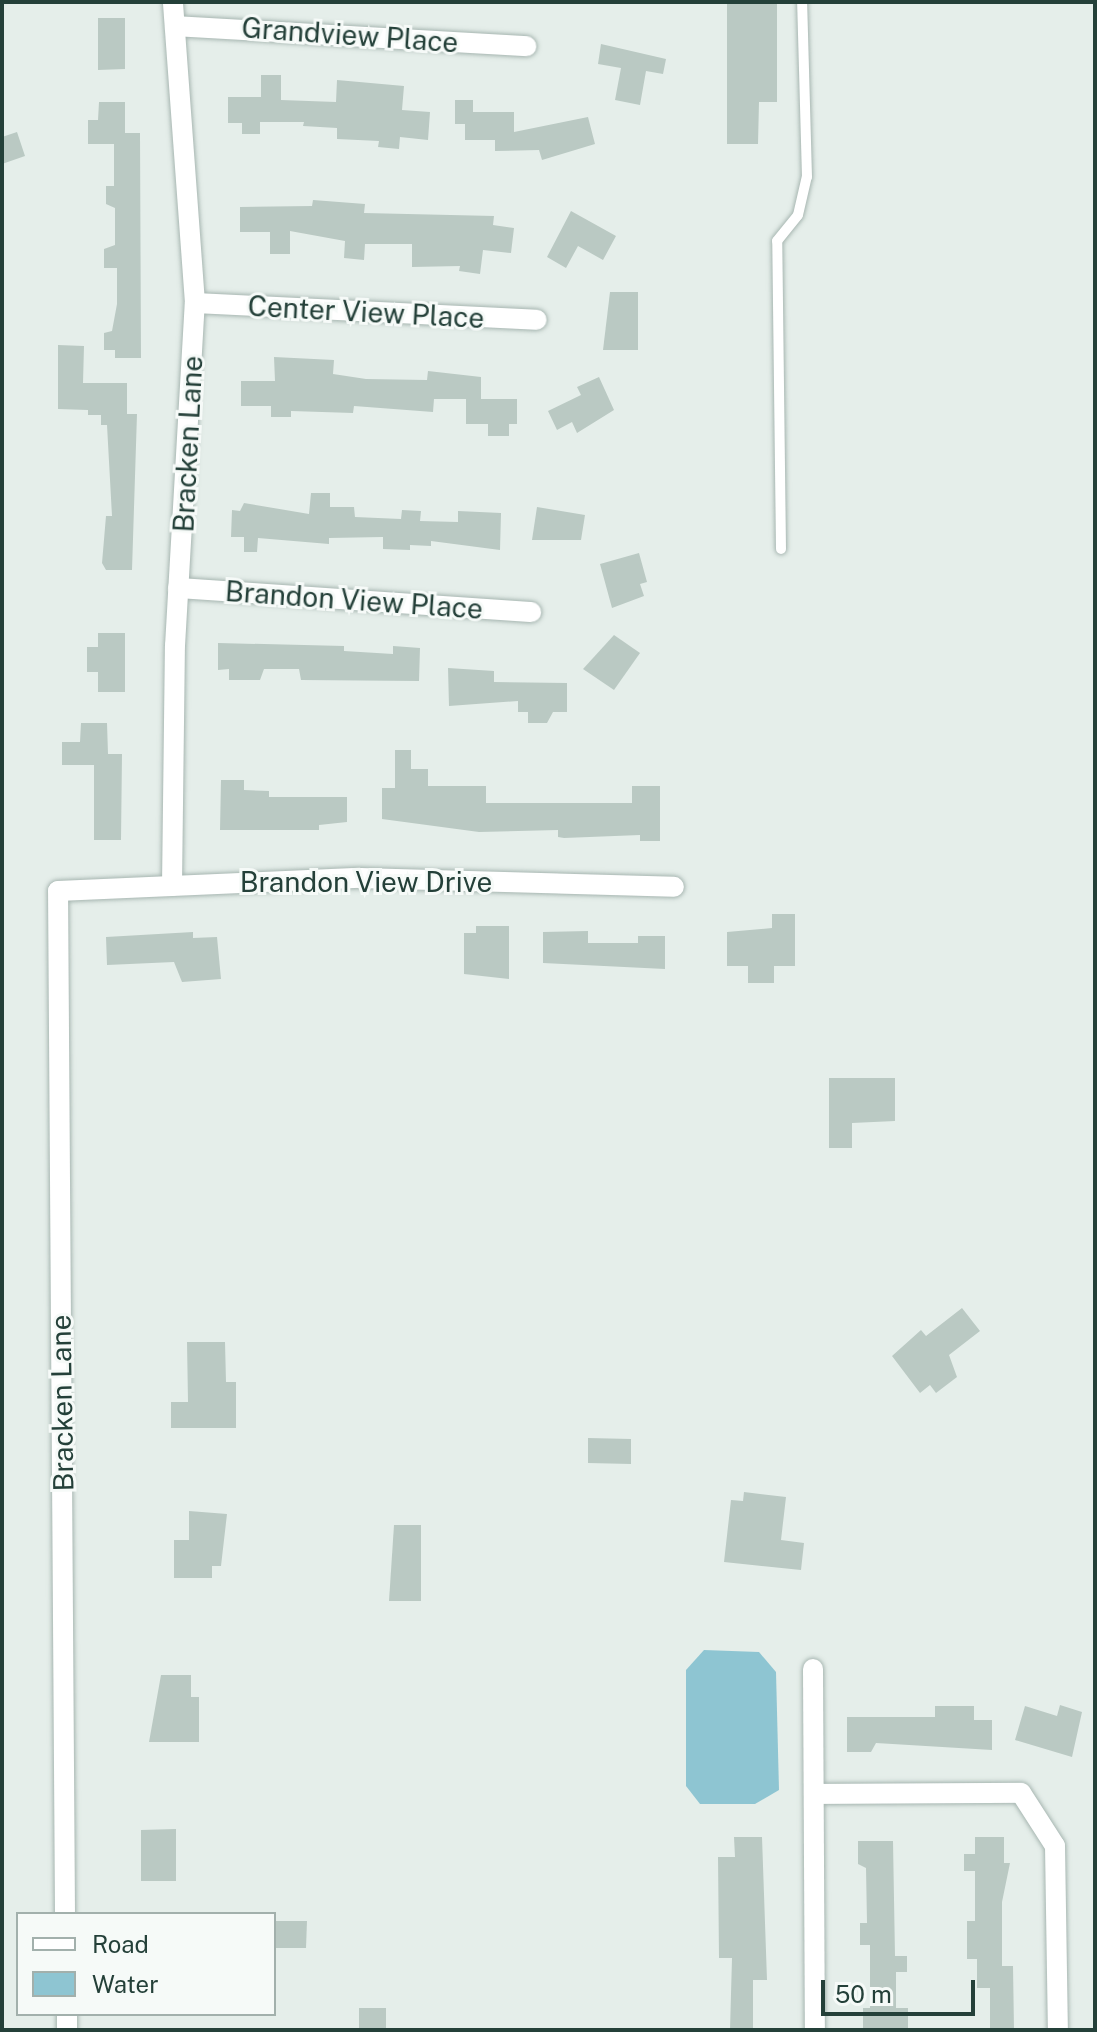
<!DOCTYPE html>
<html>
<head>
<meta charset="utf-8">
<style>
  body { margin:0 }
  #map { position:relative; width:1097px; height:2032px; overflow:hidden; background:#e5eeea; font-family:"Public Sans",sans-serif }
  div>[style] { position:absolute }
  [style*='--x'] { left:calc(var(--x)*1px); top:calc(var(--y)*1px); width:calc(var(--w)*1px); rotate:calc(var(--a)*1deg) }
  .water>* { inset:0; background:#8ec5d2 }
  .building>* { inset:0; background:#bac9c3 }
  .roads { filter:drop-shadow(0 0 2px #a7b6b1) drop-shadow(0 0 2px #a7b6b1) }
  .lane>* { height:10px; margin:-5px; padding:0 5px; transform-origin:5px; border-radius:5px; background:#fff }
  .street>* { height:20px; margin:-10px; padding:0 10px; transform-origin:10px; border-radius:10px; background:#fff }
  span { translate:-50% -50%; white-space:nowrap; text-align:center; line-height:1.15; -webkit-text-stroke:6px #f6faf8; paint-order:stroke }
  .street-label { font-size:28px; color:#244039 }
  .frame { position:absolute; inset:0; border:4px solid #244039; pointer-events:none }
  .legend { position:absolute; left:16px; top:1912px; width:260px; height:104px; box-sizing:border-box; background:#f6faf8; border:2px solid #a2b0ac; margin:0; padding:10px 14px; list-style:none; font-size:24px; color:#244039 }
  .legend li { display:flex; align-items:center; gap:16px; height:40px }
  .legend b { width:40px; border:2px solid #a2b0ac }
  .scale { position:absolute; left:821px; top:1980px; width:154px; height:36px; box-sizing:border-box; border:4px solid #244039; border-top:0; padding-left:10px; font-size:24px; line-height:28px; white-space:nowrap; color:#244039; -webkit-text-stroke:6px #f6faf8; paint-order:stroke }
</style>
</head>
<body>
<div id="map">
  <div class="water">
    <i style="clip-path:polygon(704px 1650px,759px 1652px,776px 1672px,779px 1790px,755px 1804px,700px 1804px,686px 1786px,686px 1670px)"></i>
  </div>
  <div class="building">
    <i style="clip-path:polygon(727px 2px,777px 2px,777px 102px,759px 102px,758px 144px,727px 144px)"></i>
    <i style="clip-path:polygon(98px 18px,125px 18px,125px 69px,98px 70px)"></i>
    <i style="clip-path:polygon(601px 44px,666px 59px,663px 74px,646px 71px,640px 105px,615px 100px,621px 68px,598px 64px)"></i>
    <i style="clip-path:polygon(261px 75px,281px 75px,281px 100px,336px 102px,337px 80px,404px 86px,402px 110px,430px 112px,428px 140px,400px 137px,399px 149px,378px 147px,379px 141px,337px 139px,337px 128px,303px 126px,304px 122px,260px 122px,260px 134px,242px 134px,242px 123px,228px 123px,228px 97px,261px 97px)"></i>
    <i style="clip-path:polygon(455px 100px,473px 100px,473px 112px,514px 112px,514px 132px,588px 117px,595px 144px,542px 160px,539px 150px,495px 151px,495px 140px,465px 140px,465px 124px,455px 124px)"></i>
    <i style="clip-path:polygon(99px 102px,125px 102px,125px 133px,140px 133px,141px 358px,115px 358px,115px 350px,104px 350px,104px 333px,112px 331px,117px 304px,117px 268px,104px 268px,104px 249px,115px 245px,115px 208px,106px 204px,106px 186px,114px 186px,114px 144px,88px 144px,88px 120px,98px 120px)"></i>
    <i style="clip-path:polygon(17px 132px,25px 156px,2px 164px,2px 137px)"></i>
    <i style="clip-path:polygon(313px 200px,365px 204px,364px 213px,494px 216px,493px 225px,514px 228px,511px 253px,483px 250px,480px 274px,459px 271px,460px 266px,412px 267px,412px 244px,365px 244px,364px 260px,344px 258px,345px 241px,290px 231px,290px 254px,270px 254px,270px 232px,240px 232px,240px 207px,312px 206px)"></i>
    <i style="clip-path:polygon(571px 211px,616px 236px,603px 260px,578px 246px,566px 268px,547px 257px)"></i>
    <i style="clip-path:polygon(610px 292px,638px 292px,638px 350px,603px 350px)"></i>
    <i style="clip-path:polygon(58px 345px,84px 346px,83px 383px,127px 383px,127px 414px,137px 414px,132px 570px,106px 570px,102px 563px,106px 516px,112px 516px,107px 425px,101px 425px,101px 415px,88px 415px,88px 410px,58px 409px)"></i>
    <i style="clip-path:polygon(274px 357px,334px 360px,333px 374px,366px 379px,427px 380px,428px 371px,481px 377px,481px 399px,517px 399px,517px 424px,509px 424px,509px 436px,488px 436px,488px 424px,466px 424px,466px 399px,434px 399px,433px 412px,354px 406px,353px 413px,291px 411px,291px 417px,271px 417px,271px 406px,241px 406px,241px 381px,275px 381px)"></i>
    <i style="clip-path:polygon(599px 377px,614px 410px,577px 433px,572px 422px,557px 430px,548px 411px,581px 395px,577px 387px)"></i>
    <i style="clip-path:polygon(311px 493px,330px 493px,330px 507px,354px 507px,355px 517px,401px 519px,402px 510px,421px 511px,420px 521px,458px 522px,458px 511px,501px 513px,500px 550px,431px 541px,431px 546px,410px 545px,410px 550px,383px 549px,383px 537px,329px 538px,329px 544px,258px 538px,257px 552px,244px 552px,244px 537px,231px 537px,232px 510px,240px 511px,244px 503px,309px 514px)"></i>
    <i style="clip-path:polygon(537px 507px,585px 515px,581px 540px,532px 540px)"></i>
    <i style="clip-path:polygon(639px 553px,647px 582px,640px 584px,644px 596px,612px 608px,600px 564px)"></i>
    <i style="clip-path:polygon(98px 633px,125px 633px,125px 692px,98px 692px,98px 672px,87px 672px,87px 647px,98px 647px)"></i>
    <i style="clip-path:polygon(614px 635px,640px 653px,614px 690px,583px 669px)"></i>
    <i style="clip-path:polygon(218px 643px,344px 646px,344px 651px,393px 654px,393px 646px,420px 648px,419px 681px,301px 680px,299px 669px,264px 669px,260px 680px,229px 680px,229px 669px,218px 670px)"></i>
    <i style="clip-path:polygon(448px 668px,494px 671px,494px 682px,567px 683px,567px 712px,553px 712px,547px 723px,528px 723px,528px 712px,518px 712px,518px 701px,449px 706px)"></i>
    <i style="clip-path:polygon(81px 723px,107px 723px,108px 754px,122px 754px,121px 840px,94px 840px,94px 765px,62px 765px,62px 742px,80px 742px)"></i>
    <i style="clip-path:polygon(395px 750px,411px 750px,411px 769px,428px 769px,428px 786px,486px 786px,486px 803px,632px 803px,632px 786px,660px 786px,660px 841px,640px 841px,640px 835px,564px 838px,558px 837px,558px 830px,479px 832px,382px 819px,382px 788px,395px 788px)"></i>
    <i style="clip-path:polygon(221px 780px,244px 780px,244px 790px,269px 791px,269px 797px,347px 797px,347px 822px,319px 825px,319px 830px,220px 830px)"></i>
    <i style="clip-path:polygon(772px 914px,795px 914px,795px 966px,774px 966px,774px 983px,748px 983px,748px 966px,727px 966px,727px 932px,772px 928px)"></i>
    <i style="clip-path:polygon(476px 926px,509px 926px,509px 979px,464px 974px,464px 933px,476px 933px)"></i>
    <i style="clip-path:polygon(588px 931px,588px 943px,638px 943px,638px 936px,665px 936px,665px 969px,543px 963px,543px 932px)"></i>
    <i style="clip-path:polygon(193px 932px,193px 938px,217px 937px,221px 979px,182px 982px,174px 962px,107px 965px,106px 937px)"></i>
    <i style="clip-path:polygon(829px 1078px,895px 1078px,895px 1121px,852px 1123px,852px 1148px,829px 1148px)"></i>
    <i style="clip-path:polygon(962px 1308px,980px 1331px,949px 1355px,957px 1377px,936px 1393px,930px 1385px,920px 1393px,892px 1356px,921px 1330px,926px 1336px)"></i>
    <i style="clip-path:polygon(187px 1342px,225px 1342px,226px 1382px,236px 1382px,236px 1428px,171px 1428px,171px 1402px,188px 1402px)"></i>
    <i style="clip-path:polygon(588px 1438px,631px 1439px,631px 1464px,588px 1463px)"></i>
    <i style="clip-path:polygon(744px 1492px,786px 1497px,781px 1540px,804px 1543px,801px 1570px,724px 1562px,731px 1500px,743px 1501px)"></i>
    <i style="clip-path:polygon(189px 1511px,227px 1514px,221px 1566px,212px 1566px,212px 1578px,174px 1578px,174px 1540px,189px 1540px)"></i>
    <i style="clip-path:polygon(394px 1525px,421px 1525px,421px 1601px,389px 1601px)"></i>
    <i style="clip-path:polygon(161px 1675px,191px 1675px,191px 1697px,199px 1697px,199px 1742px,149px 1742px)"></i>
    <i style="clip-path:polygon(1060px 1705px,1082px 1712px,1072px 1757px,1015px 1740px,1025px 1706px,1057px 1716px)"></i>
    <i style="clip-path:polygon(935px 1706px,974px 1706px,974px 1720px,992px 1720px,992px 1750px,876px 1743px,871px 1752px,847px 1752px,847px 1717px,935px 1717px)"></i>
    <i style="clip-path:polygon(176px 1829px,176px 1881px,141px 1881px,141px 1830px)"></i>
    <i style="clip-path:polygon(734px 1837px,762px 1837px,767px 1980px,753px 1980px,753px 2030px,730px 2030px,732px 1958px,719px 1958px,718px 1857px,735px 1857px)"></i>
    <i style="clip-path:polygon(975px 1837px,1004px 1837px,1004px 1863px,1010px 1863px,1002px 1902px,1002px 1966px,1013px 1966px,1014px 2030px,990px 2030px,990px 1988px,977px 1988px,977px 1959px,967px 1959px,967px 1921px,975px 1921px,975px 1871px,964px 1871px,964px 1854px,975px 1854px)"></i>
    <i style="clip-path:polygon(858px 1841px,893px 1841px,895px 1956px,907px 1956px,907px 1972px,896px 1972px,896px 2008px,908px 2008px,908px 2030px,863px 2030px,863px 2008px,870px 2008px,870px 1945px,860px 1945px,860px 1923px,867px 1923px,866px 1868px,858px 1864px)"></i>
    <i style="clip-path:polygon(274px 1921px,307px 1921px,306px 1948px,274px 1948px)"></i>
    <i style="clip-path:polygon(359px 2008px,386px 2008px,386px 2030px,359px 2030px)"></i>
  </div>
  <div class="roads">
    <div class="lane">
      <i style="--x:781;--y:549;--w:308;--a:-90.7"></i>
      <i style="--x:777;--y:241;--w:33;--a:-51"></i>
      <i style="--x:798;--y:215;--w:39;--a:-77"></i>
      <i style="--x:807;--y:177;--w:175;--a:-91.6"></i>
    </div>
    <div class="street">
      <i style="--x:175;--y:26;--w:352;--a:3.3"></i>
      <i style="--x:195;--y:303;--w:342;--a:2.8"></i>
      <i style="--x:178;--y:588;--w:354;--a:3.9"></i>
      <i style="--x:172;--y:886;--w:240;--a:-89.3"></i>
      <i style="--x:175;--y:646;--w:344;--a:-86.7"></i>
      <i style="--x:195;--y:303;--w:302;--a:-94.2"></i>
      <i style="--x:813;--y:1669;--w:361;--a:89.7"></i>
      <i style="--x:815;--y:1794;--w:206;--a:-0.3"></i>
      <i style="--x:1021;--y:1793;--w:63;--a:57.3"></i>
      <i style="--x:1055;--y:1846;--w:184;--a:89.1"></i>
      <i style="--x:65;--y:1914;--w:1023;--a:-90.39"></i>
      <i style="--x:58;--y:891;--w:302;--a:-2.5"></i>
      <i style="--x:360;--y:878;--w:314;--a:1.6"></i>
      <i style="--x:67;--y:2014;--w:16;--a:90"></i>
    </div>
  </div>
  <div class="street-label">
    <span style="left:350px;top:35px;rotate:4deg">Grandview Place</span>
    <span style="left:366px;top:312px;rotate:3deg">Center View Place</span>
    <span style="left:188px;top:444px;rotate:-87deg">Bracken Lane</span>
    <span style="left:354px;top:600px;rotate:4deg">Brandon View Place</span>
    <span style="left:366px;top:882px">Brandon View Drive</span>
    <span style="left:62px;top:1403px;rotate:-91deg">Bracken Lane</span>
  </div>
  <div class="frame"></div>
  <ul class="legend">
  <li><b style="height:10px;background:#fff"></b>Road</li>
  <li><b style="height:22px;background:#8ec5d2"></b>Water</li>
  </ul>
  <div class="scale">50 m</div>
</div>
</body>
</html>
